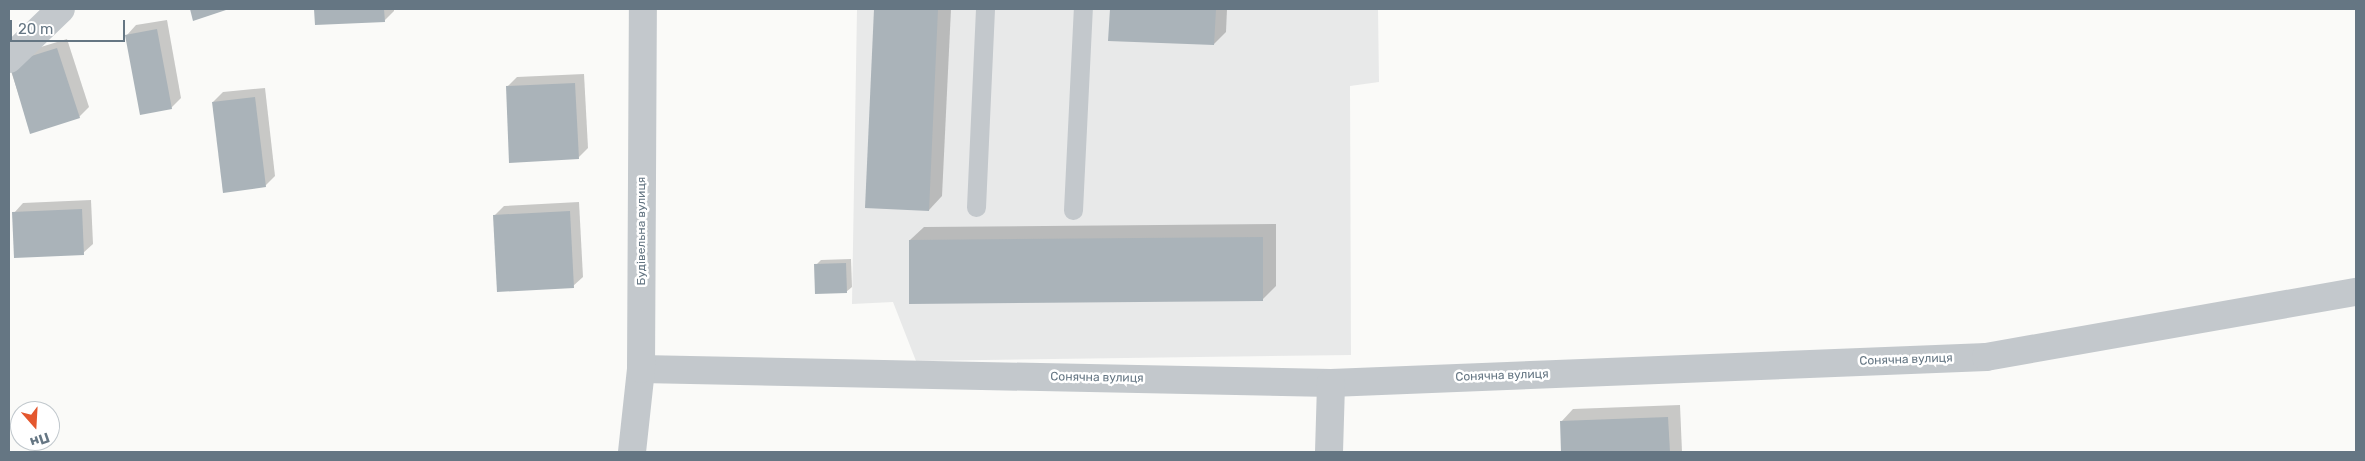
<!DOCTYPE html>
<html>
<head>
<meta charset="utf-8">
<style>
  body { margin:0 }
  #map { position:relative; width:2365px; height:461px; overflow:hidden; background:#fafaf8; font-family:Rubik,sans-serif }
  div>[style] { position:absolute }
  [style*='--x'] { left:calc(var(--x)*1px); top:calc(var(--y)*1px); width:calc(var(--w)*1px); rotate:calc(var(--a)*1deg) }
  .built>* { inset:0; background:#e8e9e9 }
  .shadow>* { inset:0; background:#0003 }
  .building>* { inset:0; background:#aab3b9 }
  .service>* { height:19px; margin:-9.5px; padding:0 9.5px; transform-origin:9.5px; border-radius:9.5px; background:#c3c8cc }
  .minor>* { height:28px; margin:-14px; padding:0 14px; transform-origin:14px; border-radius:14px; background:#c3c8cc }
  .tertiary>* { height:28px; margin:-14px; padding:0 14px; transform-origin:14px; border-radius:14px; background:#c3c8cc }
  span { translate:-50% -50%; white-space:nowrap; text-align:center; line-height:1.15; -webkit-text-stroke:5px #fff; paint-order:stroke }
  .street-label { font-size:12px; color:#657683 }
  .frame { position:absolute; inset:0; border:10px solid #657683; pointer-events:none }
  .north { position:absolute; left:10px; top:401px; width:50px; height:50px; box-sizing:border-box; background:#fff; border:1px solid #c1c8cd; border-radius:50%; rotate:161deg; font-size:14px; font-weight:700; line-height:20px; text-align:center; color:#657683 }
  .north::after { content:''; display:block; margin:auto; width:18px; height:22px; background:#e4572e; clip-path:polygon(50% 0,100% 100%,50% 72%,0 100%) }
  .scale { position:absolute; left:10px; top:20px; width:115px; height:22px; box-sizing:border-box; border:2px solid #657683; border-top:0; padding-left:6px; font-size:15px; line-height:18px; white-space:nowrap; color:#657683; -webkit-text-stroke:4px #fff; paint-order:stroke }
</style>
</head>
<body>
<div id="map">
  <div class="built">
    <i style="clip-path:polygon(857px 9px,1378px 9px,1379px 82px,1350px 86px,1351px 355px,916px 361px,893px 302px,852px 304px)"></i>
  </div>
  <div class="shadow">
    <i style="clip-path:polygon(315px 9px,394px 9px,394px 11px,384px 21px,316px 24px)"></i>
    <i style="clip-path:polygon(875px 9px,951px 9px,942px 196px,929px 210px,866px 207px)"></i>
    <i style="clip-path:polygon(1111px 9px,1227px 9px,1226px 32px,1214px 44px,1109px 40px)"></i>
    <i style="clip-path:polygon(167px 20px,181px 98px,171px 108px,127px 35px,136px 25px)"></i>
    <i style="clip-path:polygon(67px 39px,89px 107px,79px 117px,31px 132px,9px 65px,18px 54px)"></i>
    <i style="clip-path:polygon(584px 74px,588px 148px,578px 158px,507px 87px,517px 77px)"></i>
    <i style="clip-path:polygon(265px 88px,275px 176px,265px 186px,213px 102px,223px 92px)"></i>
    <i style="clip-path:polygon(91px 200px,93px 244px,83px 253px,14px 213px,23px 203px)"></i>
    <i style="clip-path:polygon(579px 202px,583px 277px,573px 286px,494px 216px,504px 206px)"></i>
    <i style="clip-path:polygon(1276px 224px,1276px 286px,1262px 300px,910px 240px,924px 227px)"></i>
    <i style="clip-path:polygon(851px 259px,852px 287px,846px 292px,816px 265px,821px 260px)"></i>
    <i style="clip-path:polygon(1680px 405px,1682px 452px,1562px 452px,1561px 422px,1573px 409px)"></i>
  </div>
  <div class="building">
    <i style="clip-path:polygon(190px 9px,229px 9px,193px 21px)"></i>
    <i style="clip-path:polygon(314px 9px,384px 9px,385px 22px,315px 25px)"></i>
    <i style="clip-path:polygon(874px 9px,938px 9px,929px 211px,865px 208px)"></i>
    <i style="clip-path:polygon(1110px 9px,1216px 9px,1214px 45px,1108px 41px)"></i>
    <i style="clip-path:polygon(157px 29px,172px 109px,140px 115px,125px 35px)"></i>
    <i style="clip-path:polygon(57px 48px,80px 118px,30px 134px,9px 63px)"></i>
    <i style="clip-path:polygon(575px 83px,579px 159px,509px 163px,506px 86px)"></i>
    <i style="clip-path:polygon(255px 97px,266px 187px,223px 193px,212px 102px)"></i>
    <i style="clip-path:polygon(82px 209px,84px 255px,14px 258px,12px 212px)"></i>
    <i style="clip-path:polygon(570px 211px,574px 288px,497px 292px,493px 215px)"></i>
    <i style="clip-path:polygon(1263px 237px,1263px 301px,909px 304px,909px 240px)"></i>
    <i style="clip-path:polygon(846px 263px,847px 293px,815px 294px,814px 264px)"></i>
    <i style="clip-path:polygon(1668px 417px,1670px 452px,1561px 452px,1560px 421px)"></i>
  </div>
  <div class="service">
    <i style="--x:976;--y:207;--w:198;--a:-87.4"></i>
    <i style="--x:1073;--y:210;--w:201;--a:-87.2"></i>
  </div>
  <div class="minor">
    <i style="--x:641;--y:369;--w:690;--a:1.16"></i>
    <i style="--x:1331;--y:383;--w:656;--a:-2.27"></i>
    <i style="--x:1986;--y:357;--w:376;--a:-10"></i>
    <i style="--x:632;--y:452;--w:83;--a:-83.8"></i>
    <i style="--x:641;--y:369;--w:360;--a:-89.7"></i>
    <i style="--x:1329;--y:452;--w:69;--a:-88.3"></i>
  </div>
  <div class="tertiary">
    <i style="--x:9;--y:59;--w:72;--a:-43.9"></i>
  </div>
  <div class="street-label">
    <span style="left:642px;top:231px;rotate:-90deg">Будівельна вулиця</span>
    <span style="left:1906px;top:360px;rotate:-2deg">Сонячна вулиця</span>
    <span style="left:1502px;top:376px;rotate:-2deg">Сонячна вулиця</span>
    <span style="left:1097px;top:378px;rotate:1deg">Сонячна вулиця</span>
  </div>
  <div class="frame"></div>
  <div class="north">Пн</div>
  <div class="scale">20 m</div>
</div>
</body>
</html>
